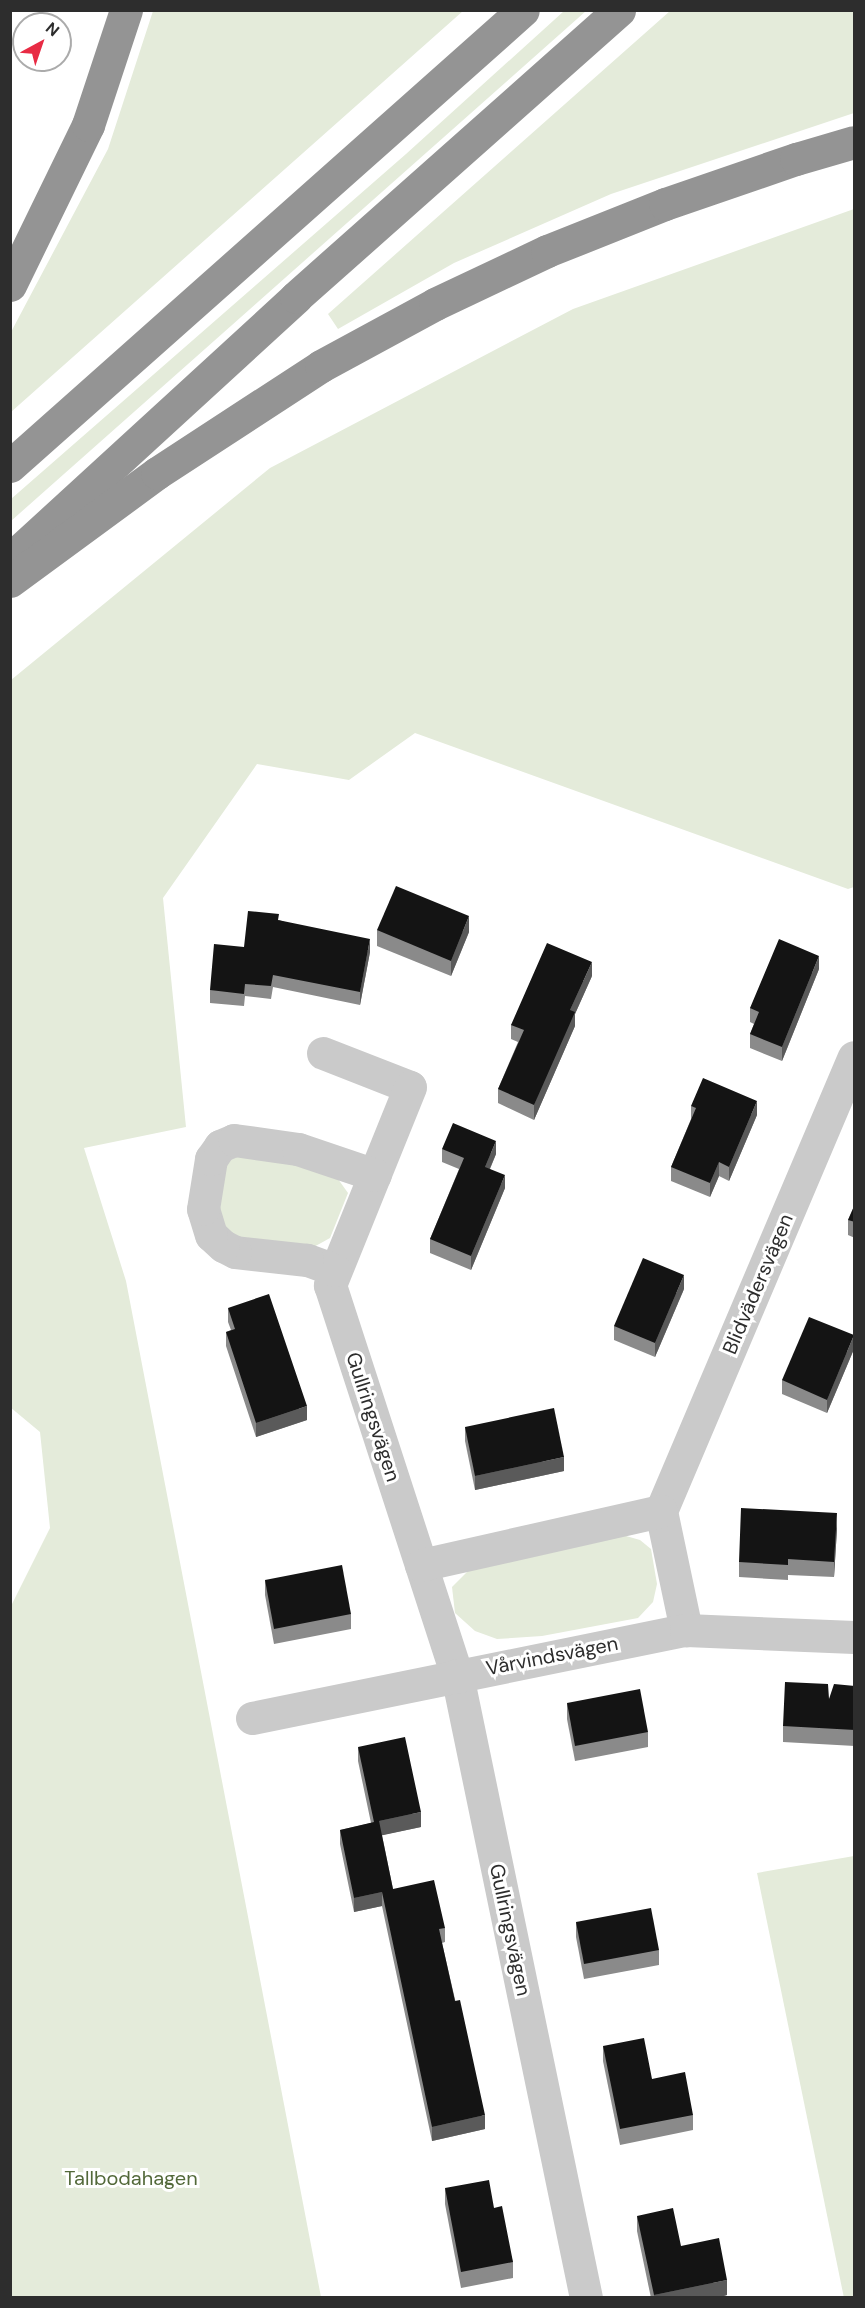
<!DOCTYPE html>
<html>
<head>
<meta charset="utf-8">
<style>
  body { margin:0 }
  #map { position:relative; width:865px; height:2308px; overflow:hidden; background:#fff; font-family:"DM Sans",sans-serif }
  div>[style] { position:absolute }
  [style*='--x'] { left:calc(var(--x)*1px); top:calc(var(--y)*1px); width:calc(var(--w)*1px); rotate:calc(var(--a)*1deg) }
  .green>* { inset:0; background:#e4ebda }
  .street>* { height:33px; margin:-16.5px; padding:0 16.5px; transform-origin:16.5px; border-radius:16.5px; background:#cacaca }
  .highway>* { height:33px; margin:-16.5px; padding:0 16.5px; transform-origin:16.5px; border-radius:16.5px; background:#949494 }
  .wall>* { inset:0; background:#8a8a8a }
  .shaded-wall>* { inset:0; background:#5a5a5a }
  .building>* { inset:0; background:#141414 }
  span { translate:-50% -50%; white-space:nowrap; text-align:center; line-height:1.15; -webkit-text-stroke:6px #fff; paint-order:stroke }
  .street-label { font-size:20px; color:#2d2d2d }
  .park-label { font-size:20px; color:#53693a }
  .frame { position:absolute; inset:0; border:12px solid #2d2d2d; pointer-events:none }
  .north { position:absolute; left:12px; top:12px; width:60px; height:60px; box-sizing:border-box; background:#fff; border:2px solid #ababab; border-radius:50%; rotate:40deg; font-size:16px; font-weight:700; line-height:24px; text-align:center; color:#2d2d2d }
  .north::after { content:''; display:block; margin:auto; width:21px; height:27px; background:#e82b44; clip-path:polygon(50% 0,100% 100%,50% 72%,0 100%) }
</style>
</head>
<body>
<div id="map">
  <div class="green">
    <i style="clip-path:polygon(153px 11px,463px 11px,11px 412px,11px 332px,108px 149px)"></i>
    <i style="clip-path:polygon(564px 11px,586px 11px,11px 521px,11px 499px,406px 154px)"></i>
    <i style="clip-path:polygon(670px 11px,854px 11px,854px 113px,611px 194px,454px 263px,338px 329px,328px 314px)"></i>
    <i style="clip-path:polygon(854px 209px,854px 887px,848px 889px,415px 733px,349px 780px,257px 764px,163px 898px,186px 1127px,84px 1148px,126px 1281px,321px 2297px,11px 2297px,11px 1606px,50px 1528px,40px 1432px,10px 1407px,11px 680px,270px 468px,573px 309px)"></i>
    <i style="clip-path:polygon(241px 1154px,333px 1172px,348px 1193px,330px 1238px,312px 1248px,231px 1238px,219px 1221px,216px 1181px,226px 1163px)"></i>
    <i style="clip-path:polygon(619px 1534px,640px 1540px,651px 1549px,657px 1584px,653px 1602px,638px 1618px,542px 1636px,497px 1639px,475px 1631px,455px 1613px,452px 1587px,472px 1567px)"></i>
    <i style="clip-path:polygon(854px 1856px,854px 2297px,844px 2298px,757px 1873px)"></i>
  </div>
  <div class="street">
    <i style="--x:323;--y:1053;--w:93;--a:21.3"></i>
    <i style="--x:410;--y:1087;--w:214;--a:112"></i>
    <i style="--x:330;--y:1285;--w:410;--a:72"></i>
    <i style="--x:457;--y:1675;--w:636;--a:78.3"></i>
    <i style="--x:335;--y:1270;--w:30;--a:-160"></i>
    <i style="--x:307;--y:1260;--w:72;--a:-173.7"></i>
    <i style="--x:235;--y:1252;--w:13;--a:-153"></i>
    <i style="--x:223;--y:1246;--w:16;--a:-137"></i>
    <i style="--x:211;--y:1235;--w:27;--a:-107"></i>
    <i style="--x:203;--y:1209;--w:51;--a:-80.9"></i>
    <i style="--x:211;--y:1159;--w:16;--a:-55"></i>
    <i style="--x:220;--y:1146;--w:15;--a:-23"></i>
    <i style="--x:234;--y:1140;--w:65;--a:8"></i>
    <i style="--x:298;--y:1149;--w:81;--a:18.7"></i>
    <i style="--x:661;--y:1511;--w:493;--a:-67"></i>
    <i style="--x:661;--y:1511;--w:122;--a:78.1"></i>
    <i style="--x:421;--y:1565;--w:246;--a:-12.7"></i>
    <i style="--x:252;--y:1718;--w:443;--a:-11.5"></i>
    <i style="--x:686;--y:1630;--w:168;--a:2.4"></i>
  </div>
  <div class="highway">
    <i style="--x:10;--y:285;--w:178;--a:-64"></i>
    <i style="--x:88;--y:125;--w:121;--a:-71.7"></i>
    <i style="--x:10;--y:466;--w:686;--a:-41.63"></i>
    <i style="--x:16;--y:554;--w:380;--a:-42.5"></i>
    <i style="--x:296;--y:297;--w:432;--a:-41.6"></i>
    <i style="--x:10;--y:581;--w:182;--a:-36.3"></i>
    <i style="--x:157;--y:473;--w:196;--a:-33.1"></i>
    <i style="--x:321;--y:366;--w:130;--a:-28.5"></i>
    <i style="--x:435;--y:304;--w:124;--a:-25.3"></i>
    <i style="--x:547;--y:251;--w:127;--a:-21.7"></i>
    <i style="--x:665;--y:204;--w:139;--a:-19"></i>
    <i style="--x:796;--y:159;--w:60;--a:-16.3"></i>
  </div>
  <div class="wall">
    <i style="clip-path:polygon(279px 920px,370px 952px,360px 1005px,273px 987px,271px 999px,245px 996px,244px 1006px,210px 1003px,210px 990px,244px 947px)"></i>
    <i style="clip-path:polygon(377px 930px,469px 932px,451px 976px,377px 946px)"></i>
    <i style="clip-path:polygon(819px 969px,782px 1061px,750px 1048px,750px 1034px,754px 1024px,750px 1022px,750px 1008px)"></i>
    <i style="clip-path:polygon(592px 976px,575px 1014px,575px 1026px,534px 1120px,498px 1103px,498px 1089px,518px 1042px,511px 1039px,511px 1025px)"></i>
    <i style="clip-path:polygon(691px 1106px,757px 1115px,729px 1181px,719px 1176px,710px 1197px,671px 1181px,671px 1167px,691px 1119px)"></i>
    <i style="clip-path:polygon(442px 1149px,496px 1154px,490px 1169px,505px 1188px,471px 1270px,430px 1253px,430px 1239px,459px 1169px,442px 1162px)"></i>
    <i style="clip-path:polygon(855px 1204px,855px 1238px,848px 1235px,848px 1220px)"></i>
    <i style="clip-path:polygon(684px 1289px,655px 1357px,614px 1340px,614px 1326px)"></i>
    <i style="clip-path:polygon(228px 1308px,307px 1420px,256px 1437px,226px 1346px,226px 1332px,231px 1330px,228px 1322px)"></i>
    <i style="clip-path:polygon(854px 1349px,827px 1413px,782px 1394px,782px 1380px)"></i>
    <i style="clip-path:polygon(465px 1427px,564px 1471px,475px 1490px,465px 1441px)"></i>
    <i style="clip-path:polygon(837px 1529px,834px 1577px,788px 1575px,788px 1580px,739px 1577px,739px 1562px)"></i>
    <i style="clip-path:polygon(265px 1580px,351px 1614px,351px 1629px,274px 1644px,265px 1595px)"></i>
    <i style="clip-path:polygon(855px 1686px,855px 1746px,783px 1742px,783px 1726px,829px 1699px)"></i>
    <i style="clip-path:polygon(567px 1703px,648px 1732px,648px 1747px,575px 1761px,567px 1719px)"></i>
    <i style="clip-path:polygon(358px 1747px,421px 1827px,382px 1835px,393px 1889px,445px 1928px,445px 1942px,442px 1943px,485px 2129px,432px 2141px,382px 1906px,354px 1912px,340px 1844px,340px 1830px,371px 1823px,358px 1761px)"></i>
    <i style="clip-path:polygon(576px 1922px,659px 1950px,659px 1965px,584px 1979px,576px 1937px)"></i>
    <i style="clip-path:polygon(603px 2046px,652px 2079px,693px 2115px,693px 2130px,620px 2145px,603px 2061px)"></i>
    <i style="clip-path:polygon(445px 2188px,494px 2208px,513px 2262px,513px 2278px,461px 2288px,445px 2204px)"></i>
    <i style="clip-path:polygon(637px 2216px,727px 2295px,717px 2298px,651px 2298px,637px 2231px)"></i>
  </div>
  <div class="shaded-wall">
    <i style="clip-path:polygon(469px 916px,469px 932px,451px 976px,451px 961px)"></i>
    <i style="clip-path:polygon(370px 939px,370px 952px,360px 1005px,360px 992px)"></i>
    <i style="clip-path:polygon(819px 956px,819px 969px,782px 1061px,782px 1047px)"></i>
    <i style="clip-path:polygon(592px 962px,592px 976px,575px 1014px,575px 1026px,534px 1120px,534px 1105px,570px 1010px)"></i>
    <i style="clip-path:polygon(757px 1101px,757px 1115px,729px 1181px,729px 1167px)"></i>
    <i style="clip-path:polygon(496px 1141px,496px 1154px,485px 1180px,485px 1167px)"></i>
    <i style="clip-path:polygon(719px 1162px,719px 1176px,710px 1197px,710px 1183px)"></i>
    <i style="clip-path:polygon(505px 1175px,505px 1188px,471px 1270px,471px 1256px)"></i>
    <i style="clip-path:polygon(684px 1275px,684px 1289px,655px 1357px,655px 1343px)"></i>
    <i style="clip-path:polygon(854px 1335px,854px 1349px,827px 1413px,827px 1400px)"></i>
    <i style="clip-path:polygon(307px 1406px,307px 1420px,256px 1437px,256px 1423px)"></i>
    <i style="clip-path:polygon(564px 1457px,564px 1471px,475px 1490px,475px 1476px)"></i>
    <i style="clip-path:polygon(837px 1513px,837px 1529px,834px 1577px,834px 1562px)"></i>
    <i style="clip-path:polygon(421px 1812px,421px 1827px,379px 1836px,379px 1821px)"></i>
    <i style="clip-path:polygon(382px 1892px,382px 1906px,354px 1912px,354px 1898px)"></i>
    <i style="clip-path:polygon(485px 2115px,485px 2129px,432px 2141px,432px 2127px)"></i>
    <i style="clip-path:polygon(727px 2280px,727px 2295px,717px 2298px,654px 2298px,654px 2295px)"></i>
  </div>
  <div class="building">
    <i style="clip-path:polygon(396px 886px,469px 916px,451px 961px,377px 930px)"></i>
    <i style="clip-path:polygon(248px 911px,279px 914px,278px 920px,370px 939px,360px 992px,273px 975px,271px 986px,245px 984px,244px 994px,210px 990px,214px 944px,244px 947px)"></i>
    <i style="clip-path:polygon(779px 939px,819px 956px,782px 1047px,750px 1034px,759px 1012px,750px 1008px)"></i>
    <i style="clip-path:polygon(547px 943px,592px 962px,570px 1010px,575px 1012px,534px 1105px,498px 1089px,524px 1030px,511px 1025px)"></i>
    <i style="clip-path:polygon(703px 1078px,757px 1101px,729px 1167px,719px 1162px,710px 1183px,671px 1167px,696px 1108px,691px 1106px)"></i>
    <i style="clip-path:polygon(453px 1123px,496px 1141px,485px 1167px,505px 1175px,471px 1256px,430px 1239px,464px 1158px,442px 1149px)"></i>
    <i style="clip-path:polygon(855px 1204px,855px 1222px,848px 1220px)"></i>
    <i style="clip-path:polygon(643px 1258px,684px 1275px,655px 1343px,614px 1326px)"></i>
    <i style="clip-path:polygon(269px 1294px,307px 1406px,256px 1423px,226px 1332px,235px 1329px,228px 1308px)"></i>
    <i style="clip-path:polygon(809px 1317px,854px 1335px,827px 1400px,782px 1380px)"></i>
    <i style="clip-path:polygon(554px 1408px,564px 1457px,475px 1476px,465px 1427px)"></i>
    <i style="clip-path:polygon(741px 1508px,837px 1513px,834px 1562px,788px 1559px,788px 1565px,739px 1562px)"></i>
    <i style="clip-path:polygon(342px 1565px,351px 1614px,274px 1629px,265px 1580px)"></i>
    <i style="clip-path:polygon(785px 1682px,828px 1684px,829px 1699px,834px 1684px,855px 1686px,855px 1730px,783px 1726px)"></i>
    <i style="clip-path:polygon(640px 1689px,648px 1732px,575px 1746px,567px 1703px)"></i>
    <i style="clip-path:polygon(405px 1737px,421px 1812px,379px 1821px,393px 1889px,434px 1880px,445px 1928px,439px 1929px,455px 2001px,460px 2000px,485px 2115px,432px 2127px,382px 1892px,354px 1898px,340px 1830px,374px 1822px,358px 1747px)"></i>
    <i style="clip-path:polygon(651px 1908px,659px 1950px,584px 1964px,576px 1922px)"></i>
    <i style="clip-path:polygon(644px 2038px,652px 2079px,685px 2072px,693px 2115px,620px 2129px,603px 2046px)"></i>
    <i style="clip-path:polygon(489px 2180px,494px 2208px,502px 2206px,513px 2262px,461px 2272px,445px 2188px)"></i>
    <i style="clip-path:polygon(673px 2208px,681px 2246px,719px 2238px,727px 2280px,654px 2295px,637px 2216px)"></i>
  </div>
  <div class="street-label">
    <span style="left:758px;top:1284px;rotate:-67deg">Blidvädersvägen</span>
    <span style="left:373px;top:1417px;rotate:72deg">Gullringsvägen</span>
    <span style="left:552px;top:1656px;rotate:-11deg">Vårvindsvägen</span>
    <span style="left:510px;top:1930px;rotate:78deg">Gullringsvägen</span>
  </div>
  <div class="park-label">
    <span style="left:131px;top:2178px">Tallbodahagen</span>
  </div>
  <div class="frame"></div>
  <div class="north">N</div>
</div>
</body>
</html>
